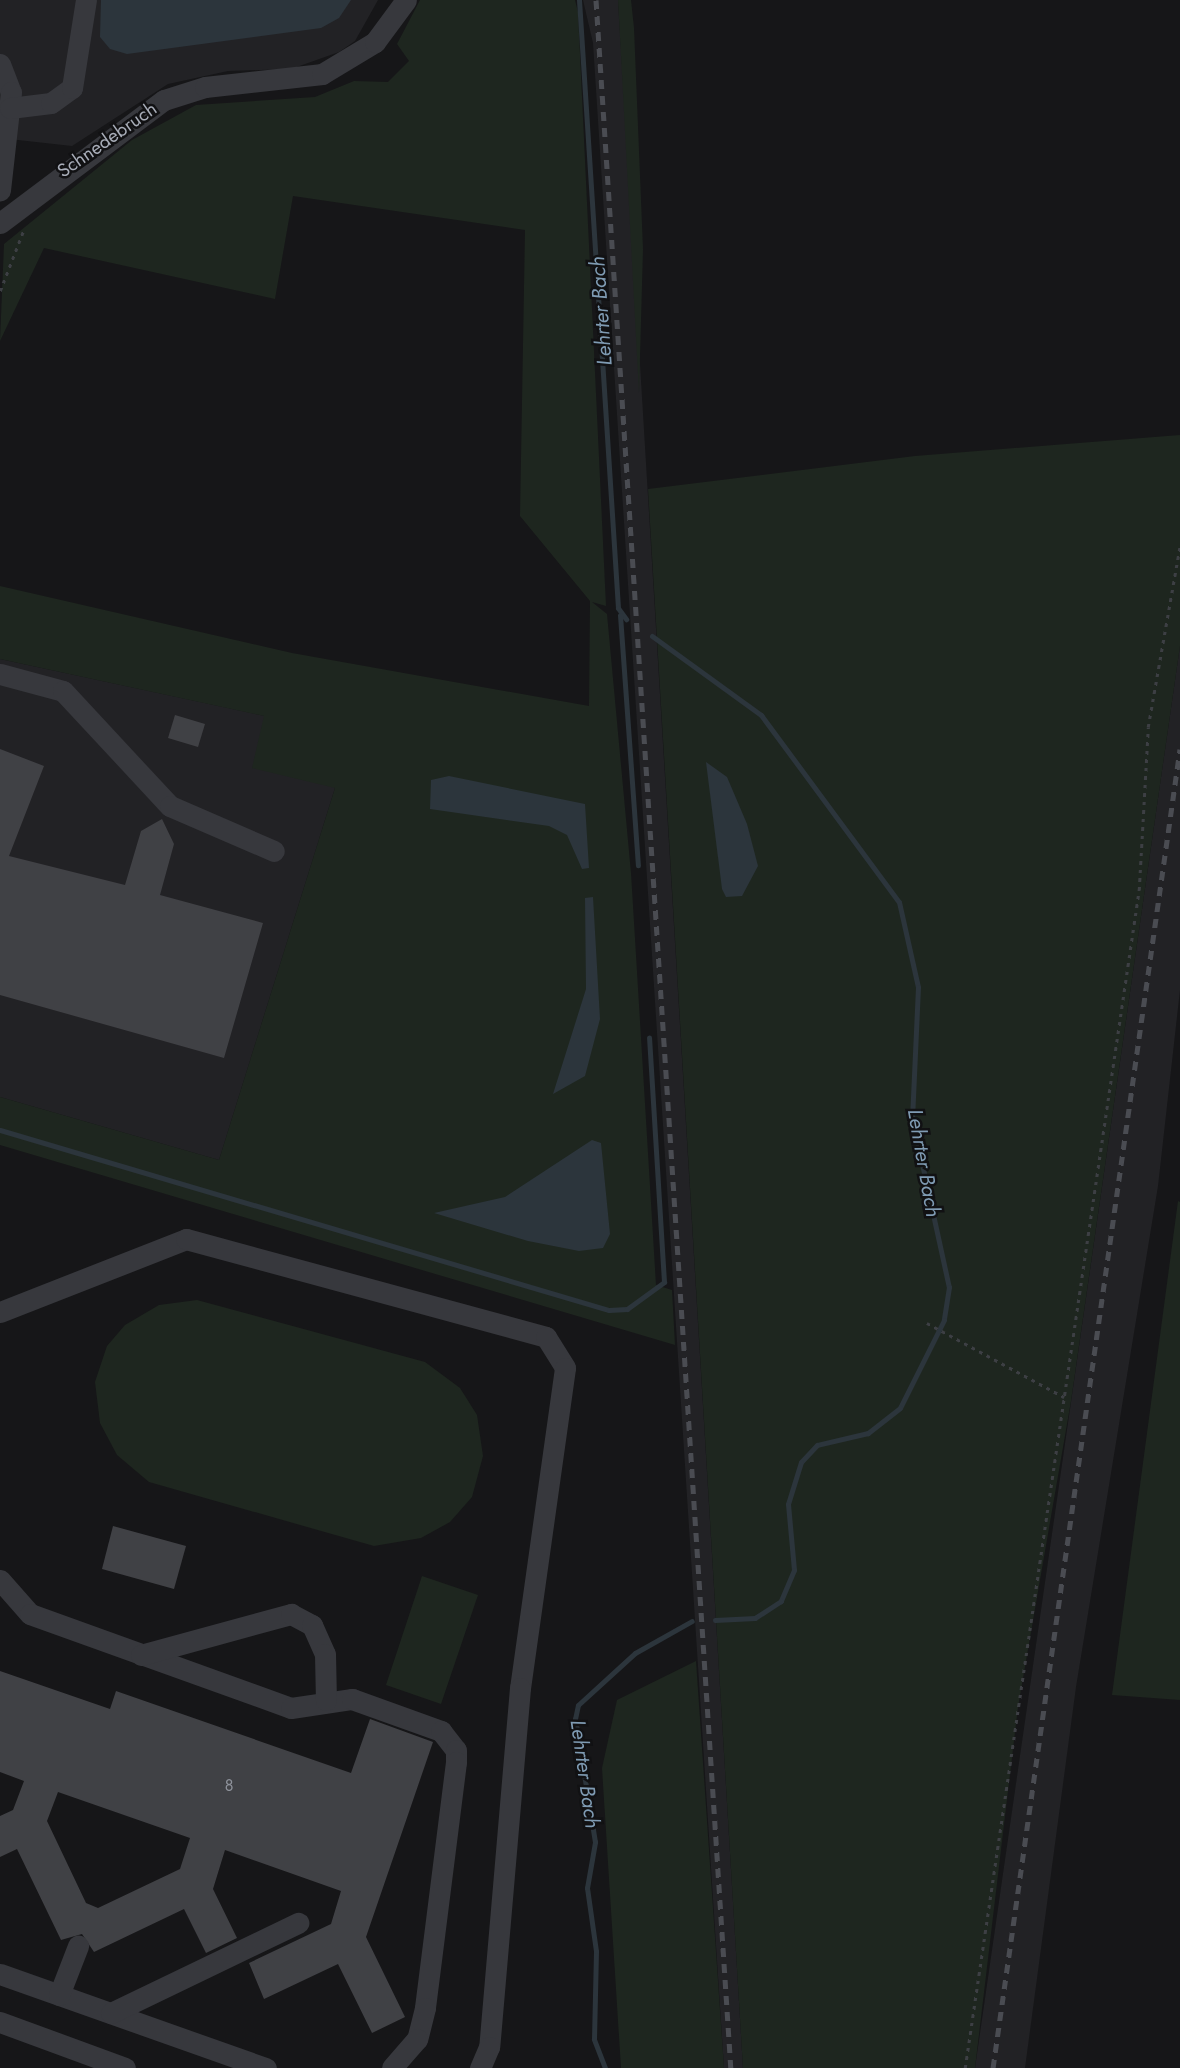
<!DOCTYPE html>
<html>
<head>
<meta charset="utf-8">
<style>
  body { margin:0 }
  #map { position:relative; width:1180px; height:2068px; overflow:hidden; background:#161618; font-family:Jost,sans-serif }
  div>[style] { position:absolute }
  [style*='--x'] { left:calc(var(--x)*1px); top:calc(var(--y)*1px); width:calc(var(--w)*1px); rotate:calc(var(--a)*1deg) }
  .built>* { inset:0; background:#222225 }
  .green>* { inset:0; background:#1e261f }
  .water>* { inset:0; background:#2c353c }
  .stream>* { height:5px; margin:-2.5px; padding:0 2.5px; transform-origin:2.5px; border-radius:2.5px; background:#2c353c }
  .building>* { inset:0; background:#404145 }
  .path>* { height:2.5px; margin-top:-1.25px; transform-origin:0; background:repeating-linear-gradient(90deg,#3d3f44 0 3.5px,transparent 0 8.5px) }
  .minor>* { height:21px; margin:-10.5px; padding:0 10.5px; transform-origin:10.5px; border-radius:10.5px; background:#37383d }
  .rail>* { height:5px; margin-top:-2.5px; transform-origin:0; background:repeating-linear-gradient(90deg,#4a4c52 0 9px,transparent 0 16px) }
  span { translate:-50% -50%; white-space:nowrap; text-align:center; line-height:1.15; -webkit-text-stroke:5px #111113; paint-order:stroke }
  .number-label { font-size:16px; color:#8e929b }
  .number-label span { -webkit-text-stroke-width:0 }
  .street-label { font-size:19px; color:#a8adb8 }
  .water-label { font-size:21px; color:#7f9bb3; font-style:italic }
</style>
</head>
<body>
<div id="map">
  <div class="built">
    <i style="clip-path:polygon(0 0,378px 0,355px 41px,339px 52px,291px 69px,228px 71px,168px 84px,72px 146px,0 138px)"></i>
    <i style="clip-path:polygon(583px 0,618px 0,743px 2068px,724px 2068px,593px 43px)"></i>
    <i style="clip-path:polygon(1180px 646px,1180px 990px,1158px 1186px,1076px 1687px,1025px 2068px,975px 2068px)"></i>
    <i style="clip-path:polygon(0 659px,265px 716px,335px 788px,219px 1160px,0 1097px)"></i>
  </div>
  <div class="green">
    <i style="clip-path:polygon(420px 0,575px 0,578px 12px,606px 606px,592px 602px,607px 614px,631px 873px,656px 1285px,672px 1290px,675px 1345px,0 1145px,0 1097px,219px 1160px,335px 788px,252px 768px,264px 716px,0 659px,0 586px,292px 653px,589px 706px,590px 601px,520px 516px,525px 230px,293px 196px,275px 299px,44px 248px,0 341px,4px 244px,132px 140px,196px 105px,315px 97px,354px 81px,388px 82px,409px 61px,397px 44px)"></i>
    <i style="clip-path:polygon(618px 0,631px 0,634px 28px,643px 249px,639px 393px)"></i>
    <i style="clip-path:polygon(1180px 435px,1180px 646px,1071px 1401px,1018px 1707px,975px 2068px,743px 2068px,648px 489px,915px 456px)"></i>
    <i style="clip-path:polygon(1178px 1201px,1180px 1202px,1180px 1700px,1112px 1695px)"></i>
    <i style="clip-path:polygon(197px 1300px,425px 1362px,460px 1388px,477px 1415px,483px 1456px,472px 1497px,450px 1522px,421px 1538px,374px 1546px,149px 1482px,117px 1455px,100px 1423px,95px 1382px,107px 1346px,125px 1325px,159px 1305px)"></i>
    <i style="clip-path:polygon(422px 1576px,478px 1595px,441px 1704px,386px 1685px)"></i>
    <i style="clip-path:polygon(696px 1661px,724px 2068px,621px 2068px,602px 1768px,617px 1700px)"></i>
  </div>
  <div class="water">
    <i style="clip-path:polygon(101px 0,351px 0,339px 18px,321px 28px,127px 54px,110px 49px,100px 37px)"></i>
    <i style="clip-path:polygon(706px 762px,727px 777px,747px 824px,758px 866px,742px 896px,726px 897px,722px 889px)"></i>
    <i style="clip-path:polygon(449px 776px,585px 804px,589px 868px,582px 869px,567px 835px,549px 826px,430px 809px,431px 780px)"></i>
    <i style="clip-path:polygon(593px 897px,600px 1019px,585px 1076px,553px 1094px,586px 989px,585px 898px)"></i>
    <i style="clip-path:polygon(592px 1140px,601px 1143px,610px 1234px,603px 1248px,579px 1251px,528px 1241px,434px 1213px,505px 1197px)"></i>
  </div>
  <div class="stream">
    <i style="--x:579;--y:0;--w:609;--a:86.33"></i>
    <i style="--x:618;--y:608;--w:14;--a:54"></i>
    <i style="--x:620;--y:615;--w:251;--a:85.9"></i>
    <i style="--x:652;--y:636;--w:135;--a:35.9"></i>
    <i style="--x:761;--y:715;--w:232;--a:53.6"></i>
    <i style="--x:899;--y:902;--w:87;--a:77.4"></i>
    <i style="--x:918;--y:987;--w:131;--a:92.6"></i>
    <i style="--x:912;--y:1118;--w:173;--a:77.7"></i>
    <i style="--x:949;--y:1287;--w:33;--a:99"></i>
    <i style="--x:944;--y:1320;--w:98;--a:116.6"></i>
    <i style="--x:900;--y:1408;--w:41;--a:142"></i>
    <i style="--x:868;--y:1433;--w:52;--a:166.8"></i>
    <i style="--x:817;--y:1445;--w:23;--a:133"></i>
    <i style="--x:801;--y:1462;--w:44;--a:107.2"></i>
    <i style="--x:788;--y:1504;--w:66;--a:84.8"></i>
    <i style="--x:794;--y:1570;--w:34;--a:113"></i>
    <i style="--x:781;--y:1601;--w:31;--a:147"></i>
    <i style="--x:755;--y:1618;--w:40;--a:177.1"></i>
    <i style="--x:0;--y:1130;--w:635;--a:16.47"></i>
    <i style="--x:609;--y:1310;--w:18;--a:-3"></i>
    <i style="--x:627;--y:1309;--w:46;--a:-36.1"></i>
    <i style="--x:664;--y:1282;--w:245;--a:-93.5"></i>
    <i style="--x:605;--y:2068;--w:31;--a:-111"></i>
    <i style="--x:594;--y:2039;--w:88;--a:-88.7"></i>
    <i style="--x:596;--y:1951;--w:64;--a:-98.1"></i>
    <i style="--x:587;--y:1888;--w:47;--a:-80.1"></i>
    <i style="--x:595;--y:1842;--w:125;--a:-99.2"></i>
    <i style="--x:575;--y:1719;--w:14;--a:-78"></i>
    <i style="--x:578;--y:1705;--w:77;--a:-42.4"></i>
    <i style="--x:635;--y:1653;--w:65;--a:-29.3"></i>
  </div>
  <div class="building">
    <i style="clip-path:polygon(175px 715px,205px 724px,198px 747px,168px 738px)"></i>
    <i style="clip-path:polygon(0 749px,44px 766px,9px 856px,125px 885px,141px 831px,162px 819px,174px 844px,160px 895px,263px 923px,224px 1058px,0 995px)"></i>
    <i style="clip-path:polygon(113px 1526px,186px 1546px,174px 1589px,102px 1569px)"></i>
    <i style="clip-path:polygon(evenodd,0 1671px,110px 1709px,116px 1691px,351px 1773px,370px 1719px,433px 1742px,366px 1937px,405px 2017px,372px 2033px,338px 1964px,264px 1999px,249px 1963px,331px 1924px,341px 1891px,225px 1850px,213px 1889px,237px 1938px,206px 1953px,184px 1909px,94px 1952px,82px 1934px,61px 1940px,17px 1849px,0 1857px,0 1816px,13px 1810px,24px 1781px,0 1772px,0 1671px,58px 1792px,190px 1838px,180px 1869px,98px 1908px,86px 1903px,47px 1821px,58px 1792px)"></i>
  </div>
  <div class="path">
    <i style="--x:0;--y:291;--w:66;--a:-68.8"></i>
    <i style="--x:927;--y:1323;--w:156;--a:28.4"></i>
    <i style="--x:965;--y:2068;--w:1191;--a:-81.6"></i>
    <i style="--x:1139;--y:890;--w:163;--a:-86.8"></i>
    <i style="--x:1148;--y:727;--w:185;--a:-80"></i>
  </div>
  <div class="minor">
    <i style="--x:0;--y:64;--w:30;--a:69"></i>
    <i style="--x:11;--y:92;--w:99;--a:96.4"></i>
    <i style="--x:10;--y:108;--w:41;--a:-7"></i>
    <i style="--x:51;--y:103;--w:26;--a:-36"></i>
    <i style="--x:72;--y:88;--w:89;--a:-81"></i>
    <i style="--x:0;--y:223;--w:205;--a:-36.9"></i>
    <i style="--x:164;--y:100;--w:43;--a:-17.6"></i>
    <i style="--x:205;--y:87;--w:118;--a:-6.3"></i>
    <i style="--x:322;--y:74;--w:62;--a:-31.1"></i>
    <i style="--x:375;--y:42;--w:52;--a:-53.6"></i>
    <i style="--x:0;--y:674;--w:65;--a:15.1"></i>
    <i style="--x:63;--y:691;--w:157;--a:47.1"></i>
    <i style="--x:170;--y:806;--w:113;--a:23.4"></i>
    <i style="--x:0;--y:1312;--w:200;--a:-21.4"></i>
    <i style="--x:186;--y:1239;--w:373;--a:15.2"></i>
    <i style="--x:546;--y:1337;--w:36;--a:58"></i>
    <i style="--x:565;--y:1368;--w:323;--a:98"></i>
    <i style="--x:520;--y:1688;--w:360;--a:94.9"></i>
    <i style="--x:489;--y:2047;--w:23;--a:113"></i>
    <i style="--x:0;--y:1580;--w:45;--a:48.6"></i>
    <i style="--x:30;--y:1614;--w:277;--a:19.8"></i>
    <i style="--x:291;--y:1708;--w:62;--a:-8.4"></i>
    <i style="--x:352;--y:1699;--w:95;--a:19.8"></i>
    <i style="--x:441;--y:1731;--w:24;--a:52"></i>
    <i style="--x:456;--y:1750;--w:12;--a:90"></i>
    <i style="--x:456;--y:1762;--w:248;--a:97.2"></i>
    <i style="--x:425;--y:2008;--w:32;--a:104"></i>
    <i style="--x:417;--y:2039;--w:38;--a:131"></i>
    <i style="--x:141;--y:1655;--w:156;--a:-15.3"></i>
    <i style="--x:291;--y:1614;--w:24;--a:28"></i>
    <i style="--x:312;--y:1625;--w:32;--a:66"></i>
    <i style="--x:325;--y:1654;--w:46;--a:88.8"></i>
    <i style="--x:0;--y:1974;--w:282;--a:19.5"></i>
    <i style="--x:59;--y:1995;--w:53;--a:-68.8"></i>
    <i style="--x:111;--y:2013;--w:208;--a:-25.7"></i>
    <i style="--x:0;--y:2022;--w:133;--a:20.2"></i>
  </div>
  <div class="rail">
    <i style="--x:596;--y:0;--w:2072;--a:86.27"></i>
    <i style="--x:993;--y:2068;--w:1332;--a:-81.93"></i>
  </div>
  <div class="number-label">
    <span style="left:229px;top:1786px">8</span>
  </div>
  <div class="street-label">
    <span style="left:107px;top:140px;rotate:-35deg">Schnedebruch</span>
  </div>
  <div class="water-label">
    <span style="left:601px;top:311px;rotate:-94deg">Lehrter Bach</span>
    <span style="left:924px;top:1163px;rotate:80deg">Lehrter Bach</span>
    <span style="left:585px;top:1774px;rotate:82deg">Lehrter Bach</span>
  </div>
</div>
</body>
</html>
